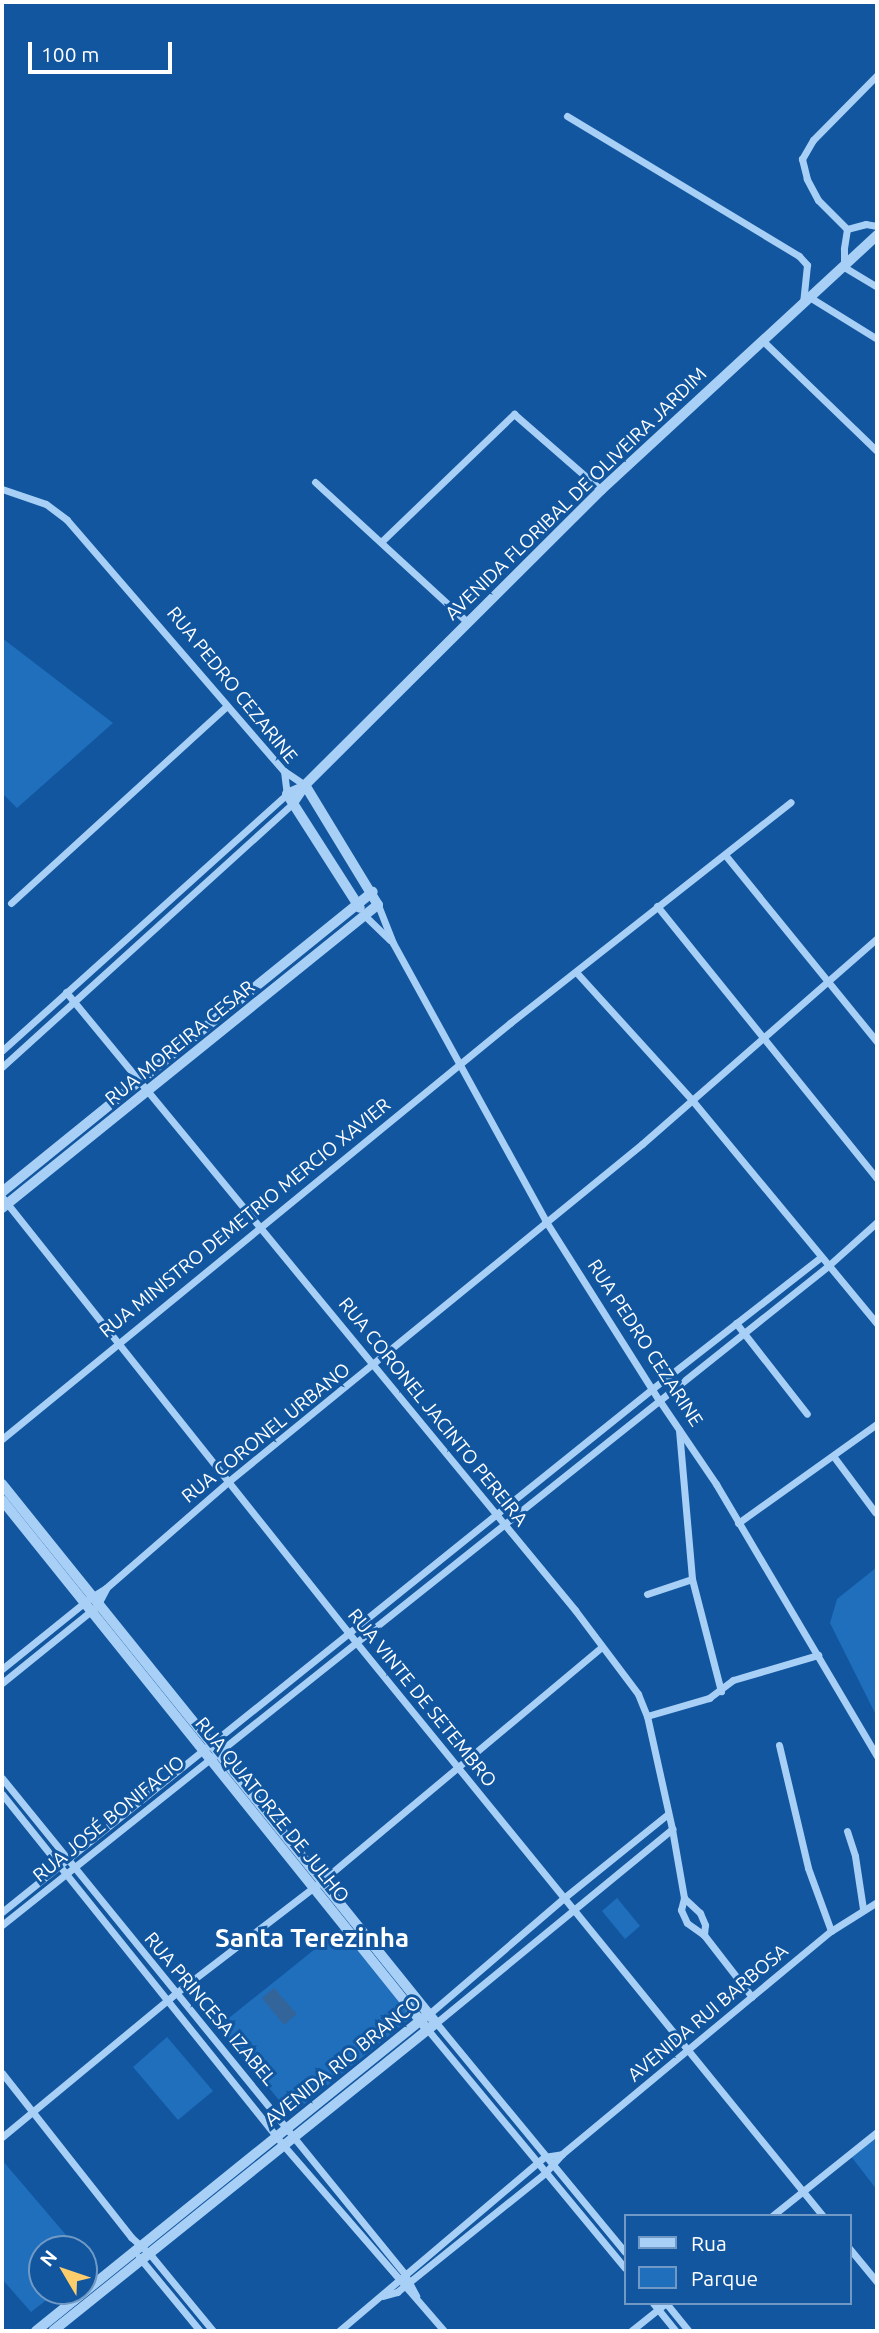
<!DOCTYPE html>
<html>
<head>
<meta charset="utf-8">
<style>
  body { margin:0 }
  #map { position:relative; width:879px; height:2333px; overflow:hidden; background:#11569f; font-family:Ubuntu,sans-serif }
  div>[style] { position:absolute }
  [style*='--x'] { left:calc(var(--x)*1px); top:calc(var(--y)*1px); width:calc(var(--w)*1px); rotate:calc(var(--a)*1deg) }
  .green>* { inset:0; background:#1f6fbd }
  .water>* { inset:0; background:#33659a }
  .minor>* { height:7px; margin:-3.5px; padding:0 3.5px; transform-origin:3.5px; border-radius:3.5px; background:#a8cff5 }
  .tertiary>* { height:10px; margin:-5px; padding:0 5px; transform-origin:5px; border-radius:5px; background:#a8cff5 }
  span { translate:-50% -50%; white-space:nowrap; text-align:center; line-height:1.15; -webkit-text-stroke:6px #11569f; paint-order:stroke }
  .street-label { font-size:19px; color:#fff }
  .district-label { font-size:26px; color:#fff; font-weight:700 }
  .frame { position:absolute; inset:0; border:4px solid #fff; pointer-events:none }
  .legend { position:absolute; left:624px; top:2214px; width:228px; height:91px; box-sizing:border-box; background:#11569f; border:2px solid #709ac5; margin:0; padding:9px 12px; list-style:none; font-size:21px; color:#fff }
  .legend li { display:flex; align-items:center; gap:14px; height:35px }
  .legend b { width:35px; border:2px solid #709ac5 }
  .north { position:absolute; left:28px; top:2235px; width:70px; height:70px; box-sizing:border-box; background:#11569f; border:2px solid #709ac5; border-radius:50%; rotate:309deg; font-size:19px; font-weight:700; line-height:28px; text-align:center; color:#fff }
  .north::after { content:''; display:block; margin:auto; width:24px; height:32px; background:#ffcd6c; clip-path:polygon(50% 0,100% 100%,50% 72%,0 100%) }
  .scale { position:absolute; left:28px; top:42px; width:144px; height:32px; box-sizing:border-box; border:4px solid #fff; border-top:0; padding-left:9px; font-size:21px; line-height:24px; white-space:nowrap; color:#fff; -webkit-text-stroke:5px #11569f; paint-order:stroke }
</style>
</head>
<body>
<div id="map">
  <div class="green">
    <i style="clip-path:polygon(2px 638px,113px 723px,17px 808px,2px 793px)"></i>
    <i style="clip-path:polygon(877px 1567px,877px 1717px,830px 1623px,837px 1599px)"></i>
    <i style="clip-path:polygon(617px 1898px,640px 1926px,625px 1939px,602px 1911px)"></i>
    <i style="clip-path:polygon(340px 1929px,412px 2017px,291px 2115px,219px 2026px)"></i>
    <i style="clip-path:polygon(167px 2037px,213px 2091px,178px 2120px,133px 2067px)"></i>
    <i style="clip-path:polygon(877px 2132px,877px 2190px,850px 2155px)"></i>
    <i style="clip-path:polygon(2px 2160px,78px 2249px,42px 2249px,42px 2291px,58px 2291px,31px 2312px,2px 2279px)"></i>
  </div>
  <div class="water">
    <i style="clip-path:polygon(274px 1988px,297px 2014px,284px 2025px,262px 1998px)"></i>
  </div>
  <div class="minor">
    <i style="--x:567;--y:116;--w:271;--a:31.1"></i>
    <i style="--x:799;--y:256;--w:12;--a:48"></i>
    <i style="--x:807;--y:265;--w:37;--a:96"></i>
    <i style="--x:877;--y:226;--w:11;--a:-170"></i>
    <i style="--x:866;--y:224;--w:20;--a:165"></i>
    <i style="--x:847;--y:229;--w:20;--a:99"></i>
    <i style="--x:844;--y:249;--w:18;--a:90"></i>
    <i style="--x:844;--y:267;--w:39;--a:31"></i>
    <i style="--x:847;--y:229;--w:41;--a:-135"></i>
    <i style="--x:818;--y:200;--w:24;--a:-118"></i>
    <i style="--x:807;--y:179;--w:21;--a:-104"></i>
    <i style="--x:802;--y:159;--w:22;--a:-60"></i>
    <i style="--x:813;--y:140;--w:91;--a:-45.4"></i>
    <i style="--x:811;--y:298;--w:78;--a:31.8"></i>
    <i style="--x:763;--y:341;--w:158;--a:44"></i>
    <i style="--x:315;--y:482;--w:207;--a:42.6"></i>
    <i style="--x:2;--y:489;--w:46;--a:18.8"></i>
    <i style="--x:46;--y:504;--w:26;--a:37"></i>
    <i style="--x:67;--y:520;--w:332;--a:49.2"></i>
    <i style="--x:284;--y:771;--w:23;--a:83"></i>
    <i style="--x:287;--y:794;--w:384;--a:138"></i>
    <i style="--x:381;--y:542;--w:185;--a:-43.9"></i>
    <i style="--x:514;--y:414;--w:116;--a:41.1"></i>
    <i style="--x:284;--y:771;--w:25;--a:34"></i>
    <i style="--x:726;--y:856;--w:240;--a:50.9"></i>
    <i style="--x:11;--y:903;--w:292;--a:-42.4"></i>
    <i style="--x:378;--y:905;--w:41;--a:68.5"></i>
    <i style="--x:393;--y:943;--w:316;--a:61.2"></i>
    <i style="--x:545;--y:1220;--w:213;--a:57.7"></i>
    <i style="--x:659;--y:1400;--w:102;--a:55.8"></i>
    <i style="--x:716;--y:1484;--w:316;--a:59.4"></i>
    <i style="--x:657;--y:906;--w:351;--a:51.1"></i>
    <i style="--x:364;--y:915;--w:36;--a:44"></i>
    <i style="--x:576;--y:972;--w:173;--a:47.8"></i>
    <i style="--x:692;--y:1100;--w:291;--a:50.4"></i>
    <i style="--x:66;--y:992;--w:801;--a:50.52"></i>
    <i style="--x:575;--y:1610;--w:105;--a:53.1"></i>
    <i style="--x:638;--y:1694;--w:24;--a:68"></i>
    <i style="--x:647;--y:1716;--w:116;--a:77.5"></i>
    <i style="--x:672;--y:1829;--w:70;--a:80.1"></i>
    <i style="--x:684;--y:1898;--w:12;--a:104"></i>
    <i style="--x:681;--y:1910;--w:14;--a:65"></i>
    <i style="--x:687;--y:1923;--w:21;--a:35"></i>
    <i style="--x:704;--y:1935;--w:78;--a:52.3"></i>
    <i style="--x:2;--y:1067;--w:393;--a:-42.2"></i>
    <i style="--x:2;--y:1197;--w:567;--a:51.51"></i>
    <i style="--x:355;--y:1641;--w:741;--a:50.86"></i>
    <i style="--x:736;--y:1323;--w:115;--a:52"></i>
    <i style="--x:679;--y:1430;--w:150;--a:85"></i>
    <i style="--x:692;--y:1579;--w:116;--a:75.5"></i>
    <i style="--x:2;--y:1439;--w:657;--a:-39.31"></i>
    <i style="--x:510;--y:1023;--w:357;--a:-38.2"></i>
    <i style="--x:834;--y:1457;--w:69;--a:53.3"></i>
    <i style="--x:738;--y:1523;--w:171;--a:-35.5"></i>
    <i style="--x:647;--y:1594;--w:47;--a:-18.4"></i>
    <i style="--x:2;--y:1669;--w:113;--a:-38.9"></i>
    <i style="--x:90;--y:1598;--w:19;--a:-32"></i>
    <i style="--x:106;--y:1588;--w:163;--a:-41"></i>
    <i style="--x:229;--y:1481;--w:533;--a:-39.21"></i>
    <i style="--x:642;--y:1144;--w:313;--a:-41.2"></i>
    <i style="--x:2;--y:1683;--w:122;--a:-39"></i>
    <i style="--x:97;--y:1606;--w:19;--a:-62"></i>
    <i style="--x:647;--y:1716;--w:65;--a:-16.2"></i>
    <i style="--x:709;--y:1698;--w:30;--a:-37"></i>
    <i style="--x:733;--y:1680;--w:89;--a:-16.4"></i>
    <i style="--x:779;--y:1745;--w:126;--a:76.7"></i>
    <i style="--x:808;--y:1868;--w:67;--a:69.9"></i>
    <i style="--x:2;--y:1778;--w:638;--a:50.92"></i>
    <i style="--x:404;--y:2273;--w:26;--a:62"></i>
    <i style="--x:2;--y:1794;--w:451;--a:51.3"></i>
    <i style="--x:284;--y:2146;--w:245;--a:49.1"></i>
    <i style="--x:847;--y:1831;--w:26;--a:72"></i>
    <i style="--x:855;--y:1856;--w:54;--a:81.4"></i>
    <i style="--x:684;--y:1898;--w:22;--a:43"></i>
    <i style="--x:700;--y:1913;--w:13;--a:67"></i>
    <i style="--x:705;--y:1925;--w:10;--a:96"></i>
    <i style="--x:2;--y:1912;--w:834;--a:-38.82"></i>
    <i style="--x:652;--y:1389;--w:214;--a:-38"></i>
    <i style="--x:2;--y:1925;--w:1057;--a:-38.58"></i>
    <i style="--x:828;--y:1266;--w:66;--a:-41.9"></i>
    <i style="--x:429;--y:2014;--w:179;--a:-40.7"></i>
    <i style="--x:565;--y:1897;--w:132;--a:-38.9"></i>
    <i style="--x:428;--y:2030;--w:309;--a:50.4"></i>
    <i style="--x:2;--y:2073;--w:209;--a:51.8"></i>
    <i style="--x:131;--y:2237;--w:24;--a:42"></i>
    <i style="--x:149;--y:2253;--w:101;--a:50.6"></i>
    <i style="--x:2;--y:2137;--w:226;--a:-39.6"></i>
    <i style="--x:176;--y:1993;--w:185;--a:-37.5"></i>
    <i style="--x:323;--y:1880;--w:363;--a:-39.9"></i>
    <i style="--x:772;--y:2216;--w:134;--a:-38.7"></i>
    <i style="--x:849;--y:2248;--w:44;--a:50.5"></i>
    <i style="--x:625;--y:2252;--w:297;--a:-129.5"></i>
    <i style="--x:436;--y:2023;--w:306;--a:-39.4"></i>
    <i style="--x:139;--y:2257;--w:96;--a:50.5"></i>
    <i style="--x:383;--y:2296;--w:15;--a:-16"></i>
    <i style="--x:397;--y:2292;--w:190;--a:-38.8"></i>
    <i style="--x:545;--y:2173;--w:25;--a:-48"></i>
    <i style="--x:562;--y:2154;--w:349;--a:-39.7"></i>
    <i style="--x:831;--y:1931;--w:54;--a:-32.2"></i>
    <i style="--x:653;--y:2303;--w:36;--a:51"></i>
    <i style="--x:666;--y:2303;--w:36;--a:51"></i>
    <i style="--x:339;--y:2331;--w:269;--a:-40.3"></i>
    <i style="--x:544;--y:2157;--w:18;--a:-9"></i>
    <i style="--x:631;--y:2331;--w:45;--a:-38.7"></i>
  </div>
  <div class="tertiary">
    <i style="--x:303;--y:787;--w:17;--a:156"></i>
    <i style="--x:287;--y:794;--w:135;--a:57.4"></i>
    <i style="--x:293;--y:803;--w:22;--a:-56"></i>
    <i style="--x:305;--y:785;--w:418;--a:-44.9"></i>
    <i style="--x:601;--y:490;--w:376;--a:-42.7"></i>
    <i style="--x:2;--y:1192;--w:477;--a:-39"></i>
    <i style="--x:2;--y:1208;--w:483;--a:-38.9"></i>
    <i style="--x:378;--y:905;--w:140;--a:-121.3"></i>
    <i style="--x:2;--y:1484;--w:692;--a:51.16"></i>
    <i style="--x:436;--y:2023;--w:491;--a:141.2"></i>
    <i style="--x:2;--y:1500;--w:680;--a:51.21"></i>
    <i style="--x:36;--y:2331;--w:501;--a:-38.93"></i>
  </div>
  <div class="street-label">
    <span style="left:576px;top:494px;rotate:-44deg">AVENIDA FLORIBAL DE OLIVEIRA JARDIM</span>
    <span style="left:232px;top:685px;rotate:51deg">RUA PEDRO CEZARINE</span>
    <span style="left:180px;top:1043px;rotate:-39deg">RUA MOREIRA CESAR</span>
    <span style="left:245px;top:1218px;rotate:-39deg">RUA MINISTRO DEMETRIO MERCIO XAVIER</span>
    <span style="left:645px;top:1343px;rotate:57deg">RUA PEDRO CEZARINE</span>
    <span style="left:433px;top:1412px;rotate:51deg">RUA CORONEL JACINTO PEREIRA</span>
    <span style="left:266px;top:1433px;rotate:-39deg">RUA CORONEL URBANO</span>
    <span style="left:422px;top:1698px;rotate:51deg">RUA VINTE DE SETEMBRO</span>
    <span style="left:272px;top:1810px;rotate:51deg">RUA QUATORZE DE JULHO</span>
    <span style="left:109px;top:1819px;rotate:-39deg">RUA JOSÉ BONIFACIO</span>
    <span style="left:210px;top:2009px;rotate:50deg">RUA PRINCESA IZABEL</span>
    <span style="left:708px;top:2013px;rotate:-40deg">AVENIDA RUI BARBOSA</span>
    <span style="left:343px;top:2061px;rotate:-39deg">AVENIDA RIO BRANCO</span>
  </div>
  <div class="district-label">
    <span style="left:312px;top:1938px">Santa Terezinha</span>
  </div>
  <div class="frame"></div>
  <ul class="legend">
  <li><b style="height:9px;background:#a8cff5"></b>Rua</li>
  <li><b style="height:19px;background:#1f6fbd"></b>Parque</li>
  </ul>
  <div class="north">N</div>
  <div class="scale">100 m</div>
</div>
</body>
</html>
